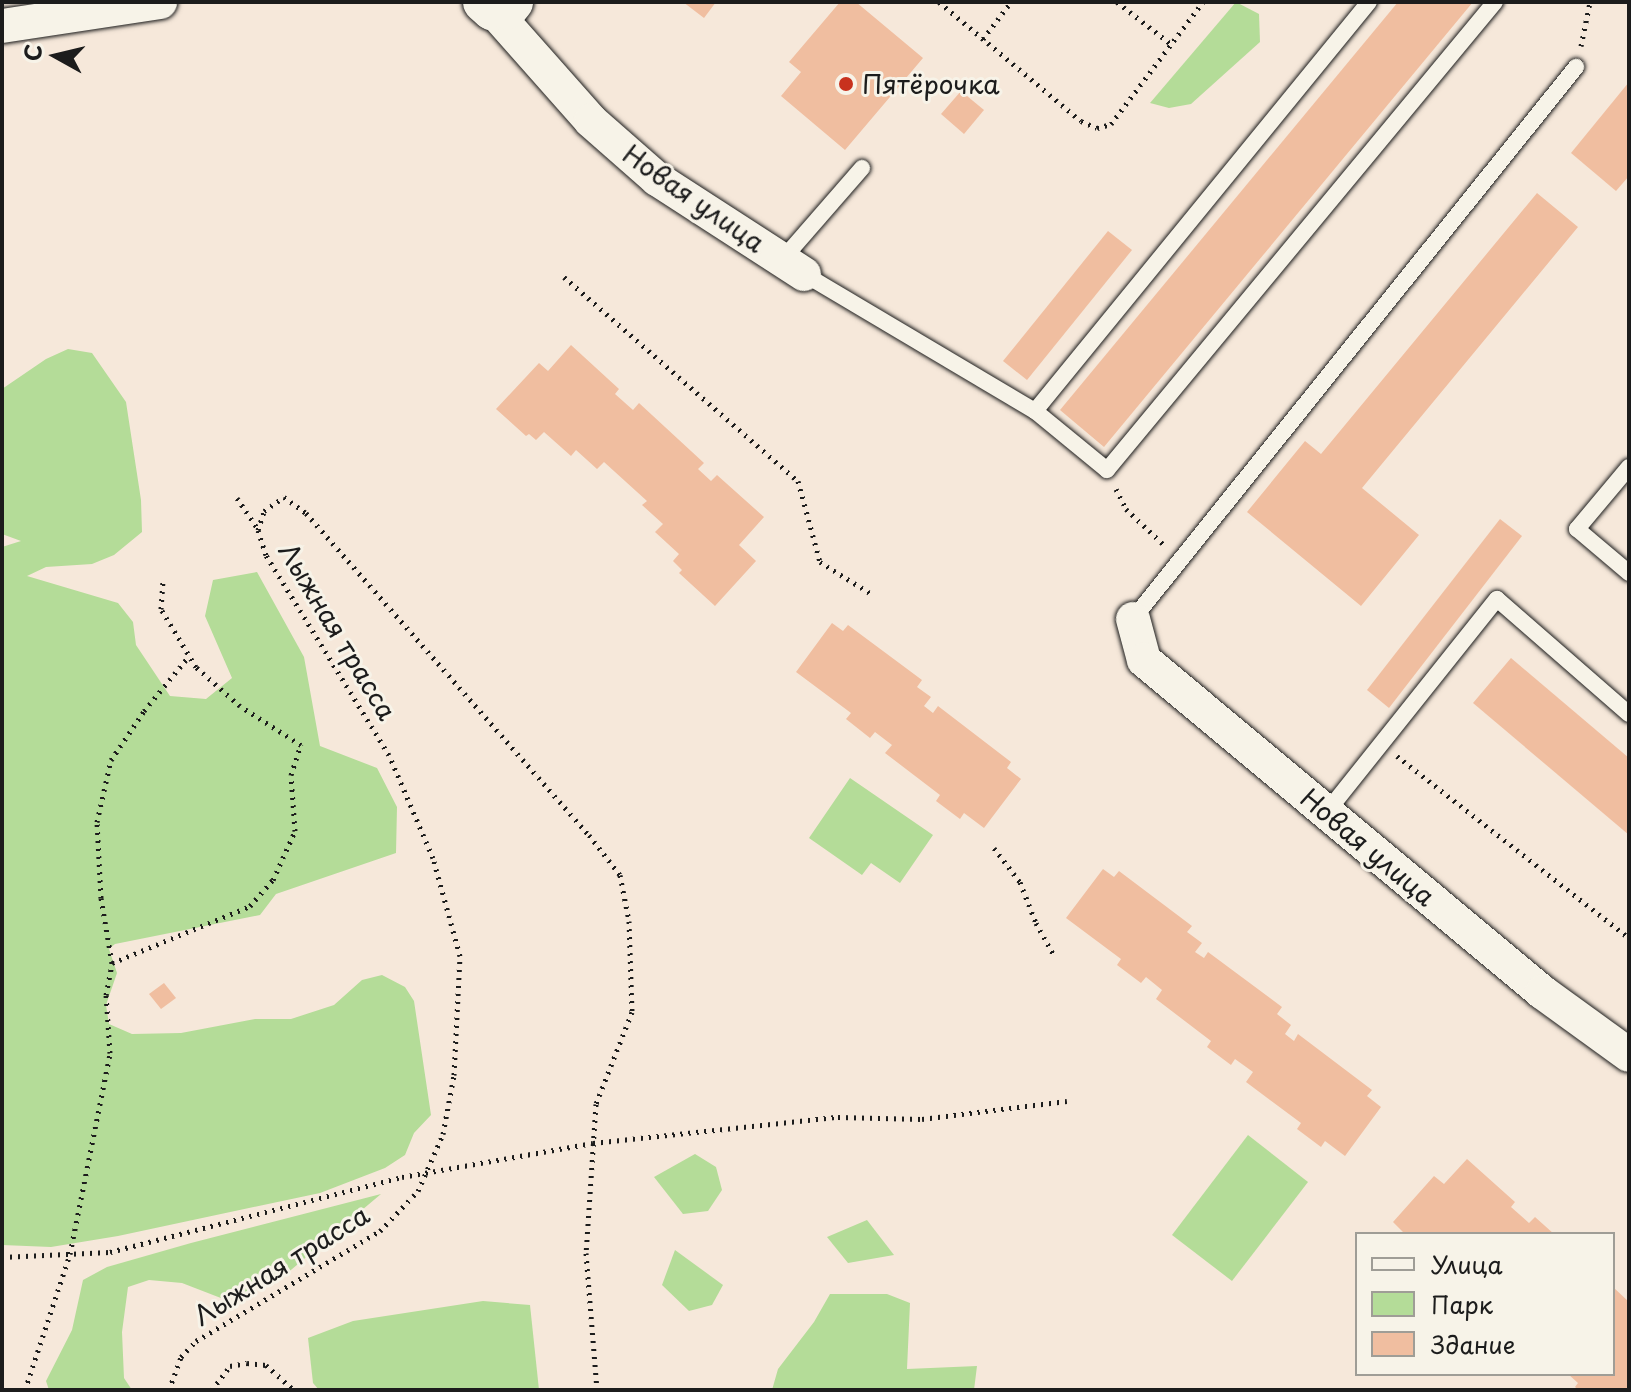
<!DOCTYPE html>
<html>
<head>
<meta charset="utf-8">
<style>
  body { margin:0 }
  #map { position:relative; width:1631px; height:1392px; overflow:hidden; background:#f6e8da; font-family:"Playpen Sans",sans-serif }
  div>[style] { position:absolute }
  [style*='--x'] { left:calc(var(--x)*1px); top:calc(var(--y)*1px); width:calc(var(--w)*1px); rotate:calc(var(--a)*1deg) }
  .green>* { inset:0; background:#b4dc98 }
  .building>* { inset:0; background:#f0bea0 }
  .path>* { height:5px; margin-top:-2.5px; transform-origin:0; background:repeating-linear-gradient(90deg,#1c1c1c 0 2px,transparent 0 8px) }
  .roads { filter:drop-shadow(0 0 2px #1c1c1c) drop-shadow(0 0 2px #1c1c1c) }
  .service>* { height:16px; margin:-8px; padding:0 8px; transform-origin:8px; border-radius:8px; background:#f7f3e8 }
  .minor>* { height:34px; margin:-17px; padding:0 17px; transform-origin:17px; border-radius:17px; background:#f7f3e8 }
  .tertiary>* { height:42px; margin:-21px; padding:0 21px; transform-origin:21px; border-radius:21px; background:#f7f3e8 }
  .dots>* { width:22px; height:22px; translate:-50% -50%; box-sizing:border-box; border:4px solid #f7f3e8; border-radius:50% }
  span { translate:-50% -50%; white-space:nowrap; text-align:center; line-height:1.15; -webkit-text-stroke:6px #f7f3e8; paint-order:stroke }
  .poi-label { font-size:26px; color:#1c1c1c }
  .left { translate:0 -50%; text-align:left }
  .street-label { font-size:26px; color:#1c1c1c }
  .frame { position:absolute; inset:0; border:4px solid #1c1c1c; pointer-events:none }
  .legend { position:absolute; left:1355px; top:1232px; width:260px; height:144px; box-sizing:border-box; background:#f7f3e8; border:2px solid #9f9d96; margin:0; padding:10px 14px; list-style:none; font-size:24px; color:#1c1c1c }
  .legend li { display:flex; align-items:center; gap:16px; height:40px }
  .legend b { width:40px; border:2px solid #9f9d96 }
  .north { position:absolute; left:16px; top:16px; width:80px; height:80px; -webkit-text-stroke:6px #f7f3e8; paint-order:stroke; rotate:278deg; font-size:22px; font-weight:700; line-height:32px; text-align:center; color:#1c1c1c }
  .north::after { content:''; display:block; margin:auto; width:28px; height:36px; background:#1c1c1c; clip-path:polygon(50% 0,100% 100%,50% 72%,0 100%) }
</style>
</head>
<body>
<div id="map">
  <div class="green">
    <i style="clip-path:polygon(1236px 2px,1259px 14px,1260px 42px,1191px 104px,1169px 108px,1150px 103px)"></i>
    <i style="clip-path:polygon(68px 349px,92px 353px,126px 402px,141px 500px,142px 532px,114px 555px,92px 564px,46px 567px,27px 576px,118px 603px,133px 622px,136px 645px,170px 696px,206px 699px,232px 678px,205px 616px,213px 580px,257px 572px,304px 657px,320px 746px,377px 768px,397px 807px,396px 853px,276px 894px,260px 915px,115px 944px,109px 949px,117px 973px,106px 1005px,109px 1024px,132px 1034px,181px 1033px,255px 1019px,291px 1019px,334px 1005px,362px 980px,382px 975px,405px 987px,414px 1001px,431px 1115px,414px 1133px,405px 1155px,385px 1168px,320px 1193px,118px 1236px,51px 1247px,2px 1245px,2px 547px,21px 541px,2px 534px,2px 389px,46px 359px)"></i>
    <i style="clip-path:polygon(850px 778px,933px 835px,900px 883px,871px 863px,862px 875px,809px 838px)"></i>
    <i style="clip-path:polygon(1248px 1135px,1308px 1182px,1232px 1281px,1172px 1235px)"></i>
    <i style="clip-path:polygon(695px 1154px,716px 1167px,722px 1190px,708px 1211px,683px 1214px,654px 1177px)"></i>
    <i style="clip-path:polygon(381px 1194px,285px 1275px,226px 1300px,182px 1283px,149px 1280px,128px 1287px,122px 1332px,124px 1378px,132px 1390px,49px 1390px,46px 1381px,72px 1330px,83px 1280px,107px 1267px,191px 1243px)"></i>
    <i style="clip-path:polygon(867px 1220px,894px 1255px,848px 1263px,827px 1237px)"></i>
    <i style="clip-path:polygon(675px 1250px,723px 1285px,712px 1305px,689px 1311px,662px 1285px)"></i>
    <i style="clip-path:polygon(830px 1294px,887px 1294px,910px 1303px,907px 1369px,977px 1366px,974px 1390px,772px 1390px,778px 1369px,814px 1322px)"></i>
    <i style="clip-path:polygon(483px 1301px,530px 1305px,539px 1390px,319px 1390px,313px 1383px,308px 1338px,353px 1321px)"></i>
  </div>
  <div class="building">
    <i style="clip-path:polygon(683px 2px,716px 2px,704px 18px)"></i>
    <i style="clip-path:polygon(840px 2px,856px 2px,923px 58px,845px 150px,781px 96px,801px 72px,789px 62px)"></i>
    <i style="clip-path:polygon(1398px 2px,1473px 2px,1104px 447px,1060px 410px)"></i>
    <i style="clip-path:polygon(1629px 82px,1629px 176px,1616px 191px,1571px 153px)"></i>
    <i style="clip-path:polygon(961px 91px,984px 110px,964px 134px,941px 114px)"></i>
    <i style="clip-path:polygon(1537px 193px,1578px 227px,1362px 488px,1419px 535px,1361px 606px,1247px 512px,1305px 441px,1321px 454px)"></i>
    <i style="clip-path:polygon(1108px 231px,1132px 250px,1027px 380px,1003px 361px)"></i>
    <i style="clip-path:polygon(571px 345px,619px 389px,615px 394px,633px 410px,639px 403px,704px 463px,698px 469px,711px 481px,717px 475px,764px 517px,739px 545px,756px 561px,715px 606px,679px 573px,682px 570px,673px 561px,679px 554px,655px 532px,663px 524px,642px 505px,647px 501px,604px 462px,597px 469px,576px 450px,571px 456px,544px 432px,536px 440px,529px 434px,526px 436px,496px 409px,539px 363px,548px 371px)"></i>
    <i style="clip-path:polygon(1500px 519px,1522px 536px,1389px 708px,1367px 690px)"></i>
    <i style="clip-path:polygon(832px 623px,843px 631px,848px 625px,922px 680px,917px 687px,931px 697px,924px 706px,933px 713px,938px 706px,1011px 762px,1007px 768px,1021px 779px,984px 828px,964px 813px,960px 819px,936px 801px,940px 795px,885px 753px,892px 745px,875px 732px,870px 738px,846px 719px,851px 713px,796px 672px)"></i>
    <i style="clip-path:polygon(1511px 658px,1629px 758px,1629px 835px,1473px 703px)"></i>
    <i style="clip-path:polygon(1103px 869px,1114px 877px,1119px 871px,1192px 926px,1187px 932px,1202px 943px,1195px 952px,1204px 958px,1208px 952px,1282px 1007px,1277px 1014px,1291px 1025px,1285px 1034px,1294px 1041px,1298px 1034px,1372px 1090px,1367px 1096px,1381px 1107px,1345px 1156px,1325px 1141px,1321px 1147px,1297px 1129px,1301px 1123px,1246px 1082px,1253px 1072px,1235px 1059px,1231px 1065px,1207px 1047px,1211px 1041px,1156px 999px,1162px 990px,1146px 977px,1141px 983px,1117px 965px,1121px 959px,1066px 918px)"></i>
    <i style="clip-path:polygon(164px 983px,176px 998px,161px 1009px,149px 994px)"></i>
    <i style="clip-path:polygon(1467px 1159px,1515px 1202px,1511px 1207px,1529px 1223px,1535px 1217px,1554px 1234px,1405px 1234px,1393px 1222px,1434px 1176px,1444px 1184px)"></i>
    <i style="clip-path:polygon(1613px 1287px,1629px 1302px,1629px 1390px,1579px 1390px,1575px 1387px,1578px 1383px,1568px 1374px,1613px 1374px)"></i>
  </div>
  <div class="path">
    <i style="--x:939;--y:2;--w:185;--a:40"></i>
    <i style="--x:1081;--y:121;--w:17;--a:24"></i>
    <i style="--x:1097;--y:128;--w:15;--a:-16"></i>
    <i style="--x:1111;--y:124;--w:153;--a:-53"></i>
    <i style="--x:1117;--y:2;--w:68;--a:37.9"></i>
    <i style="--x:983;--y:39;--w:46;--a:-52.9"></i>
    <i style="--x:1581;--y:46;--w:45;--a:-78.4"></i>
    <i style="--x:564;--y:277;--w:310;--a:41.1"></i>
    <i style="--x:798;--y:481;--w:84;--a:74.8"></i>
    <i style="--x:820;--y:562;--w:59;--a:31.8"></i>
    <i style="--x:1116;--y:489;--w:22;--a:63"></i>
    <i style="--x:1126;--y:509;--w:51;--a:43.4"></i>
    <i style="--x:237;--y:498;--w:37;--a:56"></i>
    <i style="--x:1397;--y:756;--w:295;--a:38.1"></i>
    <i style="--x:994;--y:848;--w:43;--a:52.6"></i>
    <i style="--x:1020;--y:882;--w:44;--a:68.7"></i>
    <i style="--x:1036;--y:923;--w:37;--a:61"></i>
    <i style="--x:112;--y:963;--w:66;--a:-99.6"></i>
    <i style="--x:101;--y:898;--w:76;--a:-93"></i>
    <i style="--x:97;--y:822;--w:64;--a:-77.3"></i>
    <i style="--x:111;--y:760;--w:59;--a:-56"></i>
    <i style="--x:144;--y:711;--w:71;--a:-50.7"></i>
    <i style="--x:2;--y:1257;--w:108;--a:-2.7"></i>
    <i style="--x:110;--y:1252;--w:301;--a:-14.4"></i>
    <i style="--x:402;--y:1177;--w:194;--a:-10.1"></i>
    <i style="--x:593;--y:1143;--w:246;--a:-6.1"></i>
    <i style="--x:838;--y:1117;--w:84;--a:1.4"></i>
    <i style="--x:922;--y:1119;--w:146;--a:-7.1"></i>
    <i style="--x:25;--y:1390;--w:143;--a:-71.7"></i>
    <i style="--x:70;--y:1254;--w:205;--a:-78.7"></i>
    <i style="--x:110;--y:1053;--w:58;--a:-93.9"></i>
    <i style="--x:106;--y:995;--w:33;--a:-79"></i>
    <i style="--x:112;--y:963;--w:149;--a:-22.4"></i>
    <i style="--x:250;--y:906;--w:35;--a:-49"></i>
    <i style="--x:273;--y:880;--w:54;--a:-65.8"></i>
    <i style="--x:295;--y:831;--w:56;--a:-94.1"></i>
    <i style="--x:291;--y:775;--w:32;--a:-72"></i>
    <i style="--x:301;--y:745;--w:72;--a:-147.4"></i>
    <i style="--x:240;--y:706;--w:59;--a:-138.4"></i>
    <i style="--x:196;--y:667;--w:68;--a:-121.1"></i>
    <i style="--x:161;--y:609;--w:30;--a:-86"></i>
    <i style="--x:169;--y:1390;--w:35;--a:-70"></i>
    <i style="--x:181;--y:1357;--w:22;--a:-47"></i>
    <i style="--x:196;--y:1341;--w:214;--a:-30.9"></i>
    <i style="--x:380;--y:1231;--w:55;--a:-46.5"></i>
    <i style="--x:418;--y:1191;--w:62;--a:-66.3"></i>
    <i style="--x:443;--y:1134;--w:60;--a:-79.4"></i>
    <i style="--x:454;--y:1075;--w:119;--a:-87.1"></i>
    <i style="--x:460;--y:956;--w:102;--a:-105.4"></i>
    <i style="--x:433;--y:858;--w:112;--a:-113.1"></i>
    <i style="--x:389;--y:755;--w:235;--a:-121.6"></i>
    <i style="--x:266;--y:555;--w:26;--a:-108"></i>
    <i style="--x:258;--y:530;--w:20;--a:-72"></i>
    <i style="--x:264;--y:511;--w:24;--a:-35"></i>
    <i style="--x:284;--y:497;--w:27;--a:36"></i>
    <i style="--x:306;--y:513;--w:429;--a:48.7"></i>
    <i style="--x:589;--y:835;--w:51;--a:52.2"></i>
    <i style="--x:620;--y:875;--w:47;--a:78.9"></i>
    <i style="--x:629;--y:921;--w:91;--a:88.1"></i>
    <i style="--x:632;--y:1012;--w:99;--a:111.4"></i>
    <i style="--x:596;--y:1104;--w:149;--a:93.8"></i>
    <i style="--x:586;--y:1253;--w:137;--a:85.4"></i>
    <i style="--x:212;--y:1390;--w:30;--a:-53"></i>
    <i style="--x:230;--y:1366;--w:17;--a:-10"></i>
    <i style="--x:247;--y:1363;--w:19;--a:6"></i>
    <i style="--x:266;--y:1365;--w:38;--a:42"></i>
  </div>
  <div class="roads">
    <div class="service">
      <i style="--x:782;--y:260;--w:122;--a:-49"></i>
      <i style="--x:804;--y:274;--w:269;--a:30.7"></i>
      <i style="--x:1035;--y:411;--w:93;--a:39.3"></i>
      <i style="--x:1107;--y:470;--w:608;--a:-50.34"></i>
      <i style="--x:1035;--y:411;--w:528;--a:-50.76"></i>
      <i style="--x:1629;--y:467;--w:81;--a:130"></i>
      <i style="--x:1577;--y:529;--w:68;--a:40.2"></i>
      <i style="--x:1133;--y:619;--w:708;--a:-51.25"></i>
      <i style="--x:1326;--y:813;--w:274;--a:-51.4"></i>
      <i style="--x:1497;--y:599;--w:175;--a:41.1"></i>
    </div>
    <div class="minor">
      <i style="--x:492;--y:9;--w:149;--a:48.5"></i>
      <i style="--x:591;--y:121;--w:88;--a:41.3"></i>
      <i style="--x:657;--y:179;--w:175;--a:32.9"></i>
      <i style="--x:2;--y:26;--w:160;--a:-8.6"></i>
      <i style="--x:1133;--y:619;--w:42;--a:75"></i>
      <i style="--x:1144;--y:660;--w:518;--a:39.83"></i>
      <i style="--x:1542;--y:992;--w:107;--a:35.9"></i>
    </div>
    <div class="tertiary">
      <i style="--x:484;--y:2;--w:11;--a:41"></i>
      <i style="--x:492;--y:9;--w:15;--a:-4"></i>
      <i style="--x:507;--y:8;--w:8;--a:-50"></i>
    </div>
  </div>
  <div class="dots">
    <i style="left:846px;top:84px;background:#c8321e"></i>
  </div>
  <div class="poi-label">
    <span class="left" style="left:862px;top:84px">Пятёрочка</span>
  </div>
  <div class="street-label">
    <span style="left:694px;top:198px;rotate:35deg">Новая улица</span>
    <span style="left:338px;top:631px;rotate:59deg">Лыжная трасса</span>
    <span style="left:1368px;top:847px;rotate:40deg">Новая улица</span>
    <span style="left:281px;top:1265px;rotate:-32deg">Лыжная трасса</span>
  </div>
  <div class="frame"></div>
  <ul class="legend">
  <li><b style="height:10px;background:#f7f3e8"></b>Улица</li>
  <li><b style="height:22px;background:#b4dc98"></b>Парк</li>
  <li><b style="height:22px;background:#f0bea0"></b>Здание</li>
  </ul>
  <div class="north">С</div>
</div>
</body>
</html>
